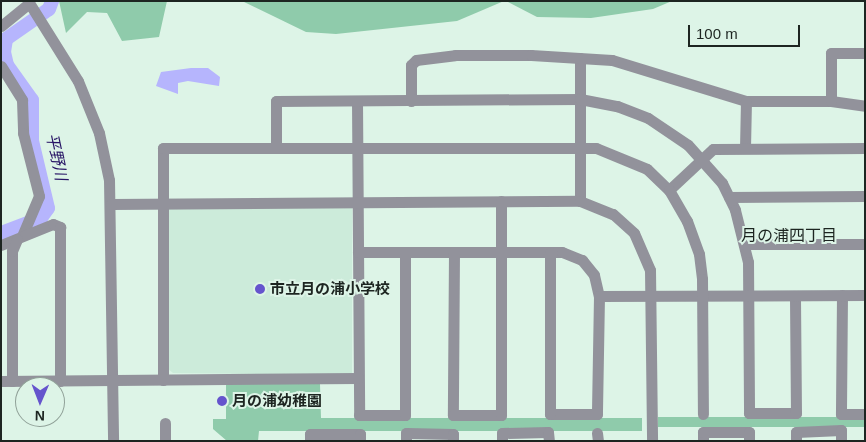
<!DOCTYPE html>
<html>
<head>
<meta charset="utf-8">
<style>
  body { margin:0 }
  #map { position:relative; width:866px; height:442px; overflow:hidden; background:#ddf4e7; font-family:Arial,"Noto Sans JP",sans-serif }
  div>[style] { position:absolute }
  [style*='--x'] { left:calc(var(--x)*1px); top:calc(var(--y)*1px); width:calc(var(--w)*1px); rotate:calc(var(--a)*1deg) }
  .built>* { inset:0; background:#ccebda }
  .green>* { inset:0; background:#8fcbab }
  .water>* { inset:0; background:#b6b5fd }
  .river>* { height:14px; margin:-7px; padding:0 7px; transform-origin:7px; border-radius:7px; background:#b6b5fd }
  .minor>* { height:11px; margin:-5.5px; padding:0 5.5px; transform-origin:5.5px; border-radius:5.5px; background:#92929b }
  .dots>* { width:14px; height:14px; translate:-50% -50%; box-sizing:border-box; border:2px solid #ddf4e7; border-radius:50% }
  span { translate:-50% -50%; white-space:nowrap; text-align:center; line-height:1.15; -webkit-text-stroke:4px #ddf4e7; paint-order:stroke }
  .poi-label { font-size:15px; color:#1d2521; font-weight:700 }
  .left { translate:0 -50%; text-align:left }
  .water-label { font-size:16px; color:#271465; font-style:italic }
  .neighbourhood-label { font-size:16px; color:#1d2521 }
  .frame { position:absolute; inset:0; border:2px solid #1d2521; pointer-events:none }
  .north { position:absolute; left:15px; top:377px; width:50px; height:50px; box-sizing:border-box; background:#ddf4e7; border:1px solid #90a198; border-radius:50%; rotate:181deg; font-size:14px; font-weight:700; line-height:20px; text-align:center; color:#1d2521 }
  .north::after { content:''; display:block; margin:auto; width:18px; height:22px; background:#6554cd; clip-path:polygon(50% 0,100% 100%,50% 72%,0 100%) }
  .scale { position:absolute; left:688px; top:25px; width:112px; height:22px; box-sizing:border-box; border:2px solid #1d2521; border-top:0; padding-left:6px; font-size:15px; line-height:18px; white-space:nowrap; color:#1d2521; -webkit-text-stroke:4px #ddf4e7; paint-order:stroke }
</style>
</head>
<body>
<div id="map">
  <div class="built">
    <i style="clip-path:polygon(352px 205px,352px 375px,173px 373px,168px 369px,165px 209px)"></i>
  </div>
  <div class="green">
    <i style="clip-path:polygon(59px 1px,167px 1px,159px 37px,122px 41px,107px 13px,87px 12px,66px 33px)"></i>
    <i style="clip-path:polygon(242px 1px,504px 1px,457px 21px,336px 34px,306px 32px)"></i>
    <i style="clip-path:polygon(506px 1px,672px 1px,653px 9px,591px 18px,537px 17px)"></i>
    <i style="clip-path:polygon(226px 384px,320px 384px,321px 418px,642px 418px,642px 431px,259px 431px,258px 441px,227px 441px,213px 429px,213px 419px,226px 419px)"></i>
    <i style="clip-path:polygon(658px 417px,865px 417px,865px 427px,658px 427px)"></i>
  </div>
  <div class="water">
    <i style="clip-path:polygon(191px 68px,208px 68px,220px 77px,219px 86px,188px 81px,178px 83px,178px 94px,156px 86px,161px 72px)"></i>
  </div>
  <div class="river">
    <i style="--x:1;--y:233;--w:43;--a:-20.6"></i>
    <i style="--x:41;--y:218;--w:12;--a:-55"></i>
    <i style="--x:48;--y:208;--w:69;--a:-103.4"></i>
    <i style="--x:32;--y:141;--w:41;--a:-90"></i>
    <i style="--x:32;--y:100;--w:43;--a:-125.5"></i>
    <i style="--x:7;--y:65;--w:13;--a:-103"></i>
    <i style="--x:4;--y:52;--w:13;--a:-81"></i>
    <i style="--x:6;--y:39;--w:52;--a:-34.9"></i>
    <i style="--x:49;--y:9;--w:9;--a:-69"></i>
  </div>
  <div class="minor">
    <i style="--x:28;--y:1;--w:94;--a:58"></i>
    <i style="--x:78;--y:81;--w:56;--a:68"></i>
    <i style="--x:99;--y:133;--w:48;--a:78"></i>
    <i style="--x:109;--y:180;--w:261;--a:89.1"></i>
    <i style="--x:1;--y:26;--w:36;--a:-39"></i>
    <i style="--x:580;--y:58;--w:143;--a:90"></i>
    <i style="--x:1;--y:66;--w:40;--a:58"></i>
    <i style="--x:22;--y:100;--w:33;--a:88"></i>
    <i style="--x:23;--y:133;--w:65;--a:75.7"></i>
    <i style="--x:39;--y:196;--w:43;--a:113"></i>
    <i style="--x:357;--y:101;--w:314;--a:89.6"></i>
    <i style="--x:359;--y:415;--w:46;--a:0"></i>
    <i style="--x:405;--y:415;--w:163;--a:-90"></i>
    <i style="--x:411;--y:101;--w:36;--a:-90"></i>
    <i style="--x:411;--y:65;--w:7;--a:-45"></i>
    <i style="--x:416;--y:60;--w:39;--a:-7"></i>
    <i style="--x:455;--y:55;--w:76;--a:0"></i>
    <i style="--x:531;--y:55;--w:81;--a:3.5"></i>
    <i style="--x:612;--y:60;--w:140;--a:17"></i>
    <i style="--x:746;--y:101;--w:85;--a:0"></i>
    <i style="--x:831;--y:101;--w:34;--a:8"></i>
    <i style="--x:831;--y:101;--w:48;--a:-90"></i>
    <i style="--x:831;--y:53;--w:34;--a:0"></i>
    <i style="--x:276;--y:147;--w:46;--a:-90"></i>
    <i style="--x:276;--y:101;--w:304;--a:-0.4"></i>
    <i style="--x:580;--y:99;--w:38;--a:11"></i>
    <i style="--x:617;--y:106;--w:33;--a:21"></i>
    <i style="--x:648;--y:118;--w:48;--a:34"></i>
    <i style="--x:688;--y:145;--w:51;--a:48.2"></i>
    <i style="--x:722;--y:183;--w:30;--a:64"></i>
    <i style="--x:735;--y:210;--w:54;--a:76"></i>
    <i style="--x:748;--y:262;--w:151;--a:89.6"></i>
    <i style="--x:749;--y:413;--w:47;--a:0"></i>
    <i style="--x:796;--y:413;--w:117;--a:-90.5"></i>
    <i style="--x:745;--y:148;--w:47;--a:-88.8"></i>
    <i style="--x:669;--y:190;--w:60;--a:-43"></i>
    <i style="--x:713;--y:149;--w:152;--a:-0.4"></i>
    <i style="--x:729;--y:197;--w:136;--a:-0.4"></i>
    <i style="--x:111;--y:204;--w:469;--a:-0.4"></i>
    <i style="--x:580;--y:201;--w:35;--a:22"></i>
    <i style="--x:613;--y:214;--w:28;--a:42"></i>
    <i style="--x:634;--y:233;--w:40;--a:66.6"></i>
    <i style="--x:650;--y:270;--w:171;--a:89.3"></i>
    <i style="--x:744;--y:244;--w:121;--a:0"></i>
    <i style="--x:1;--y:245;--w:56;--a:-22"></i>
    <i style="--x:53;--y:224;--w:8;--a:23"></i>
    <i style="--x:60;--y:227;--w:154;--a:90"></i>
    <i style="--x:358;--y:252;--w:204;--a:0"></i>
    <i style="--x:562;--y:252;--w:22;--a:22"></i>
    <i style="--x:582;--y:260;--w:19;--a:51"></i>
    <i style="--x:594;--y:275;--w:22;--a:77"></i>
    <i style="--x:599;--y:296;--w:118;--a:91"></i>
    <i style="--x:597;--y:414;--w:47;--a:180"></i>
    <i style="--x:550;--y:414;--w:161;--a:-90"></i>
    <i style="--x:454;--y:252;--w:163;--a:90.4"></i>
    <i style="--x:453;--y:415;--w:48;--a:0"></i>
    <i style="--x:501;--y:415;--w:214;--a:-90"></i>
    <i style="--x:842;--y:295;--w:119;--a:90.5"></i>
    <i style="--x:841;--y:414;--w:24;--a:0"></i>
    <i style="--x:599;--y:296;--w:266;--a:-0.2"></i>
    <i style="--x:163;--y:380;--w:232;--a:-90"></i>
    <i style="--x:163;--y:148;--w:433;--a:0"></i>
    <i style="--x:596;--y:148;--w:55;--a:22.4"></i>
    <i style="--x:647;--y:169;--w:30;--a:44"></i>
    <i style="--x:669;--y:190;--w:36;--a:60"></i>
    <i style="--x:687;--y:221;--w:35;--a:70"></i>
    <i style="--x:699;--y:254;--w:25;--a:83"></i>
    <i style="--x:702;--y:279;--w:135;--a:89.6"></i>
    <i style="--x:1;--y:381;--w:357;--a:-0.5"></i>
    <i style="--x:12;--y:381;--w:130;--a:-90"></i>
    <i style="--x:12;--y:251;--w:13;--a:-67"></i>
    <i style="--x:597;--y:433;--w:8;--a:83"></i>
    <i style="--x:165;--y:441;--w:18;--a:-90"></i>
    <i style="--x:310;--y:441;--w:7;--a:-90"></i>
    <i style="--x:310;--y:434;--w:50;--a:0"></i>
    <i style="--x:360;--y:434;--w:7;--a:90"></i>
    <i style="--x:406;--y:441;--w:8;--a:-90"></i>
    <i style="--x:406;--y:433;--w:47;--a:1.2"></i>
    <i style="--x:453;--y:434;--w:7;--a:90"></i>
    <i style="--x:502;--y:441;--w:8;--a:-90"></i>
    <i style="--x:502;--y:433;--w:46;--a:-1.2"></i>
    <i style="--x:548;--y:432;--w:9;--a:84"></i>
    <i style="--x:703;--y:441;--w:9;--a:-90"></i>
    <i style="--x:703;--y:432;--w:46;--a:0"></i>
    <i style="--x:749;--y:432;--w:9;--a:90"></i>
    <i style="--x:796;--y:441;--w:9;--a:-90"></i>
    <i style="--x:796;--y:432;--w:45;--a:-2.5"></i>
    <i style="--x:841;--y:430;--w:11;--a:90"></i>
  </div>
  <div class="dots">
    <i style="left:260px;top:289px;background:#6554cd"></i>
    <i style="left:222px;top:401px;background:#6554cd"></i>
  </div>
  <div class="poi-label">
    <span class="left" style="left:270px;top:289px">市立月の浦小学校</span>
    <span class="left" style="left:232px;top:401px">月の浦幼稚園</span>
  </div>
  <div class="water-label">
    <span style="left:56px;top:157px;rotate:78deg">平野川</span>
  </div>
  <div class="neighbourhood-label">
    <span style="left:789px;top:236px">月の浦四丁目</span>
  </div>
  <div class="frame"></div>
  <div class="north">N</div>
  <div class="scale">100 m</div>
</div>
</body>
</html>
